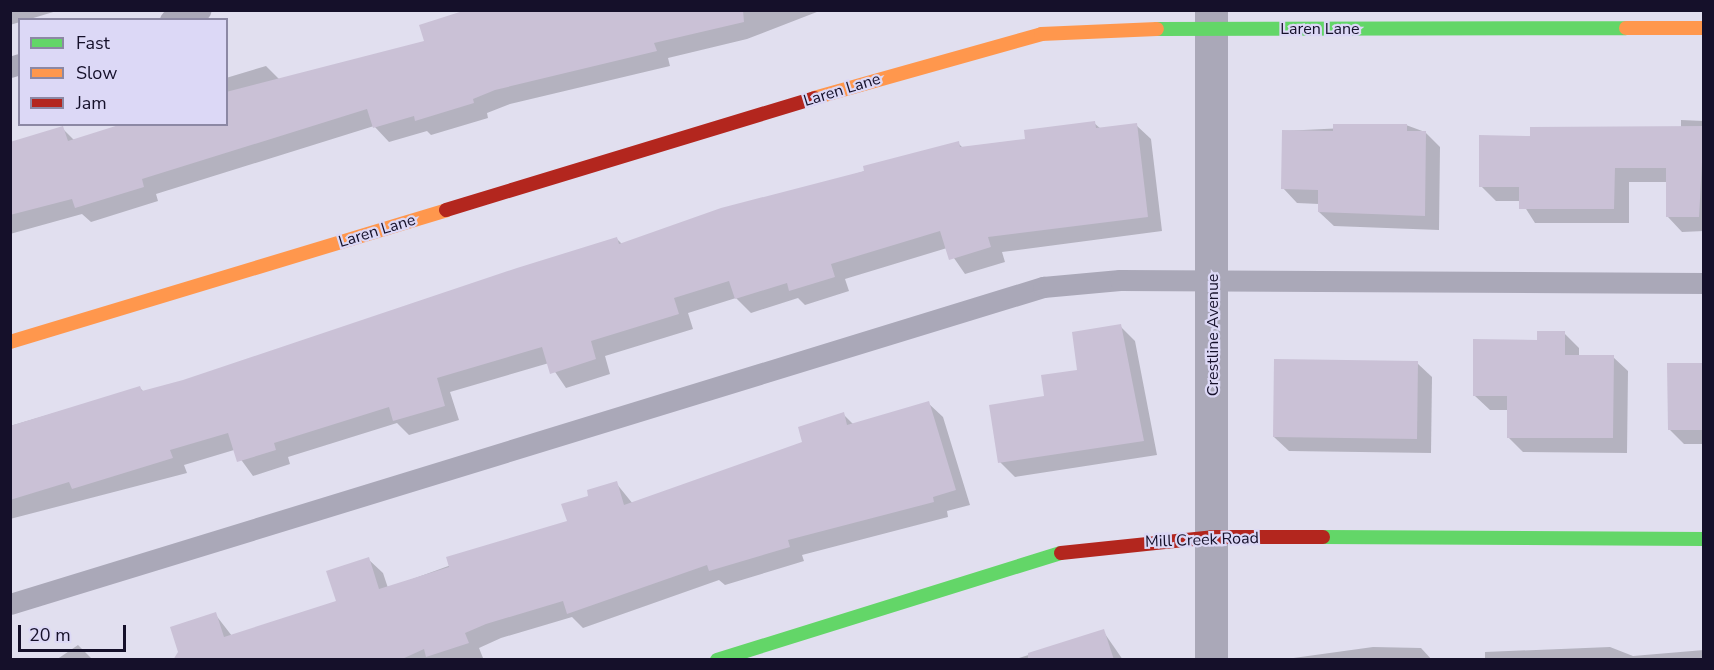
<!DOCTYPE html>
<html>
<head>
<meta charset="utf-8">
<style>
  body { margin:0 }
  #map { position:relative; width:1714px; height:670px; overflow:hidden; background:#e1dfef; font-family:"Nunito Sans",sans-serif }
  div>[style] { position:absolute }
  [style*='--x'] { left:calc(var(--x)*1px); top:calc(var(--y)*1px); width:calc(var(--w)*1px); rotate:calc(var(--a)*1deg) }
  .shadow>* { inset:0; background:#0003 }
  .building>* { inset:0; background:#cac1d6 }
  .lane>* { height:21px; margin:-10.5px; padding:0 10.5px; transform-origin:10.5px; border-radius:10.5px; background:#aaa8b8 }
  .street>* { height:33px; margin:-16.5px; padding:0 16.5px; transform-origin:16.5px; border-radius:16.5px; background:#aaa8b8 }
  .fast>* { height:14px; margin:-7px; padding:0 7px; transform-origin:7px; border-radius:7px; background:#63d668 }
  .slow>* { height:14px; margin:-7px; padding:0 7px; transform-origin:7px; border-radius:7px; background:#ff974d }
  .jam>* { height:14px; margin:-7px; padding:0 7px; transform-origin:7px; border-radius:7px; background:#b3261e }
  span { translate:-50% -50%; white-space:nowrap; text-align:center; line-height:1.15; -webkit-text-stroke:4.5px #dcd8f6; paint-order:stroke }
  .street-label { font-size:16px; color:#15102a }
  .frame { position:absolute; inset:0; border:12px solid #15102a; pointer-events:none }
  .legend { position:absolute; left:18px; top:18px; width:210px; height:108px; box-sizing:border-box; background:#dcd8f6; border:2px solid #8c88a4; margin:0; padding:8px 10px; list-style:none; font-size:18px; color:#15102a }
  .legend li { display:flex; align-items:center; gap:12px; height:30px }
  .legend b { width:30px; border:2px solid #8c88a4 }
  .scale { position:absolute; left:18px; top:625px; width:108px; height:27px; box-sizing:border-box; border:3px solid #15102a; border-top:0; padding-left:8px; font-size:18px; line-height:21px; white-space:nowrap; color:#15102a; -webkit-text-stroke:4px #dcd8f6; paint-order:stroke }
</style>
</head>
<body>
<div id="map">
  <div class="shadow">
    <i style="clip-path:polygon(10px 10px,60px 10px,10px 25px)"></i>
    <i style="clip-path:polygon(472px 10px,822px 10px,747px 39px,668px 58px,670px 66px,510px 104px,487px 113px,488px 118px,431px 135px,427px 131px,389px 142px,374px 126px,156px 194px,158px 201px,91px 222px,82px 214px,10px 234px,10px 157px,62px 128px,75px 141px,226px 124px,226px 78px,266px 66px,281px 81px,426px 42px)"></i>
    <i style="clip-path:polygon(1681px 120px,1704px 121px,1704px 231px,1682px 232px,1668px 217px,1667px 182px,1629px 182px,1629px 223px,1535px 223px,1521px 201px,1496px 201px,1481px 186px,1531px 138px,1681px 127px)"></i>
    <i style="clip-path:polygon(1094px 123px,1101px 129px,1136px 125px,1151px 139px,1162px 231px,1002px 252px,1005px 262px,965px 274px,947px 248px,845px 279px,849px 291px,805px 305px,798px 298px,751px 313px,736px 298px,688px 313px,693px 329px,605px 356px,610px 374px,566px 388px,549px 363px,450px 392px,459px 420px,409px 435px,397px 423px,288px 457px,290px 464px,253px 476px,234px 450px,184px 465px,187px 473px,10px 519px,10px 426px,140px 388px,144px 392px,183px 382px,616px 238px,622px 244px,958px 143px,963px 148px,1027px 140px)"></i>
    <i style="clip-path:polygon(1406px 125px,1425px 132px,1440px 147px,1439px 230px,1334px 226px,1319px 212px,1319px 204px,1297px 203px,1283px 188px,1283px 131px)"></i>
    <i style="clip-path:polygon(1120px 326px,1135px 341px,1157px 455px,1015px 477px,1000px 462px,1045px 397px,1079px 371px)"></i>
    <i style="clip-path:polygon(1564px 333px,1579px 348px,1579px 356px,1613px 357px,1628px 371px,1627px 453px,1523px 452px,1508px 437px,1508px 410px,1490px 410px,1475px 396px,1538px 341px)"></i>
    <i style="clip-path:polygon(1417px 363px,1432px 377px,1431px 453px,1289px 451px,1274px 437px)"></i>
    <i style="clip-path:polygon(1704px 364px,1704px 444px,1684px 444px,1669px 429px)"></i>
    <i style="clip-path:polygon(928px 403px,943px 417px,970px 505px,947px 511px,948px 517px,802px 555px,804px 561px,725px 585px,719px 580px,583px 628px,572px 617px,501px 638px,479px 648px,483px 658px,478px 660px,183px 660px,215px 614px,232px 636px,338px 602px,368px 559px,383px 573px,388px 588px,569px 522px,590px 497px,616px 483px,633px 504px,804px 443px,843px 414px,854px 425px)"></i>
    <i style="clip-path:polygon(1103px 631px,1123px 660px,1013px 660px)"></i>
    <i style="clip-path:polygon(78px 645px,93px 660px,56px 660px)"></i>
    <i style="clip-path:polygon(1373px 647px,1421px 648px,1432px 660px,1279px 660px)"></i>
    <i style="clip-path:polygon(1610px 647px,1633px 656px,1704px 650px,1704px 660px,1485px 660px,1485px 652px)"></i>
  </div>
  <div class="building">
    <i style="clip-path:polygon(466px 10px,743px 10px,744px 22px,654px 43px,657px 51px,495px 90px,473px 99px,474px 103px,415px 121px,414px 116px,373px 128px,367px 109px,142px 179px,144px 187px,75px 208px,72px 199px,10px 215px,10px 142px,63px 126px,68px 141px,122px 124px,226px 124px,226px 92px,424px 41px,419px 25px)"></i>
    <i style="clip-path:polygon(1095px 121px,1096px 128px,1137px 123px,1148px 217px,988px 237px,991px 247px,949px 260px,940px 231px,831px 264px,835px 277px,789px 291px,787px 283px,735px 299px,729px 281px,674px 298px,679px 314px,591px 341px,596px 359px,550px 374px,542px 347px,437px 378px,445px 406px,393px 421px,389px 407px,274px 443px,276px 450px,237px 462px,228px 433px,170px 450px,173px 458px,72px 489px,69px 482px,10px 500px,10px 426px,140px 386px,142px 391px,183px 380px,517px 268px,617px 237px,619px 244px,721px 208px,864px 171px,863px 166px,959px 141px,960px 147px,1025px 139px,1024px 130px)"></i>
    <i style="clip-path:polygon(1333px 124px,1407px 124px,1407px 131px,1426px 131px,1425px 216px,1318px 212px,1318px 190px,1281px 189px,1282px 130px,1333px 131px)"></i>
    <i style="clip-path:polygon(1704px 126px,1699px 217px,1666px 217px,1666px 168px,1615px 168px,1614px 209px,1519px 209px,1519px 187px,1479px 187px,1479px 135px,1530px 136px,1530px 127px)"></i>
    <i style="clip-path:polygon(1121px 324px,1144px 441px,998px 463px,989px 405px,1044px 396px,1041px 375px,1077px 370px,1072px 332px)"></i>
    <i style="clip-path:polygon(1537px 331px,1565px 331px,1565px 355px,1614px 355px,1613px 438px,1507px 438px,1507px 396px,1473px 396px,1473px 339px,1537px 340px)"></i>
    <i style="clip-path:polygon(1274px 359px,1418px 361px,1417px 439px,1273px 437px)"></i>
    <i style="clip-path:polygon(1667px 363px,1704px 363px,1704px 430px,1668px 430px)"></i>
    <i style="clip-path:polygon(929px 401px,956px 490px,933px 497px,934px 502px,788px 540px,790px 547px,709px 571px,707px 565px,567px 614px,563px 601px,486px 624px,465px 633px,469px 643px,426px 657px,424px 649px,400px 660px,173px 660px,178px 652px,170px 627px,216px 612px,224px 637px,336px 601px,326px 571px,369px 557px,379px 589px,449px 567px,446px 557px,567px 521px,561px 504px,588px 496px,587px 490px,617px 481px,624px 505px,802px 442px,798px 427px,844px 412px,847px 425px)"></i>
    <i style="clip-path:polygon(1104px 629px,1114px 660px,1028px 660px,1028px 653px)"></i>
  </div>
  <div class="lane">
    <i style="--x:170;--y:20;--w:32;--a:-18"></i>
    <i style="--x:10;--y:67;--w:10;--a:-17"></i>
    <i style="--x:10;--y:604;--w:1081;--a:-17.06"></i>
    <i style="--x:1043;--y:287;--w:77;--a:-5.2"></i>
    <i style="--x:1120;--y:280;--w:584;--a:0.29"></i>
  </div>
  <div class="street">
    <i style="--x:1211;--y:660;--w:650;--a:-90"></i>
  </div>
  <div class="fast">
    <i style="--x:1157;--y:29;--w:469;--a:-0.1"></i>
    <i style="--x:1323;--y:537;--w:381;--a:0.3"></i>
    <i style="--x:717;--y:660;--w:360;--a:-17.3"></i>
  </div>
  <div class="slow">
    <i style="--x:1626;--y:28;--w:78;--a:0"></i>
    <i style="--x:814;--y:98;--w:236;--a:-15.7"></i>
    <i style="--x:1041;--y:34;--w:116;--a:-2.5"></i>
    <i style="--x:10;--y:342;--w:456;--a:-16.8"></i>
  </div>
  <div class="jam">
    <i style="--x:446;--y:210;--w:385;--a:-16.9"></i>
    <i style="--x:1061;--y:553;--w:152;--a:-6"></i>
    <i style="--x:1212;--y:537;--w:111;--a:0"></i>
  </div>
  <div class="street-label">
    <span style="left:1320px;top:29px">Laren Lane</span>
    <span style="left:842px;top:90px;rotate:-17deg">Laren Lane</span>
    <span style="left:377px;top:231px;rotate:-17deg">Laren Lane</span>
    <span style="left:1213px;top:335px;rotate:-90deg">Crestline Avenue</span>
    <span style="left:1202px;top:540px;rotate:-2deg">Mill Creek Road</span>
  </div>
  <div class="frame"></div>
  <ul class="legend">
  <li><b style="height:8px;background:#63d668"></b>Fast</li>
  <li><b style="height:8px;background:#ff974d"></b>Slow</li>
  <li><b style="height:8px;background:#b3261e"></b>Jam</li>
  </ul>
  <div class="scale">20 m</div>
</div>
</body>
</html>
